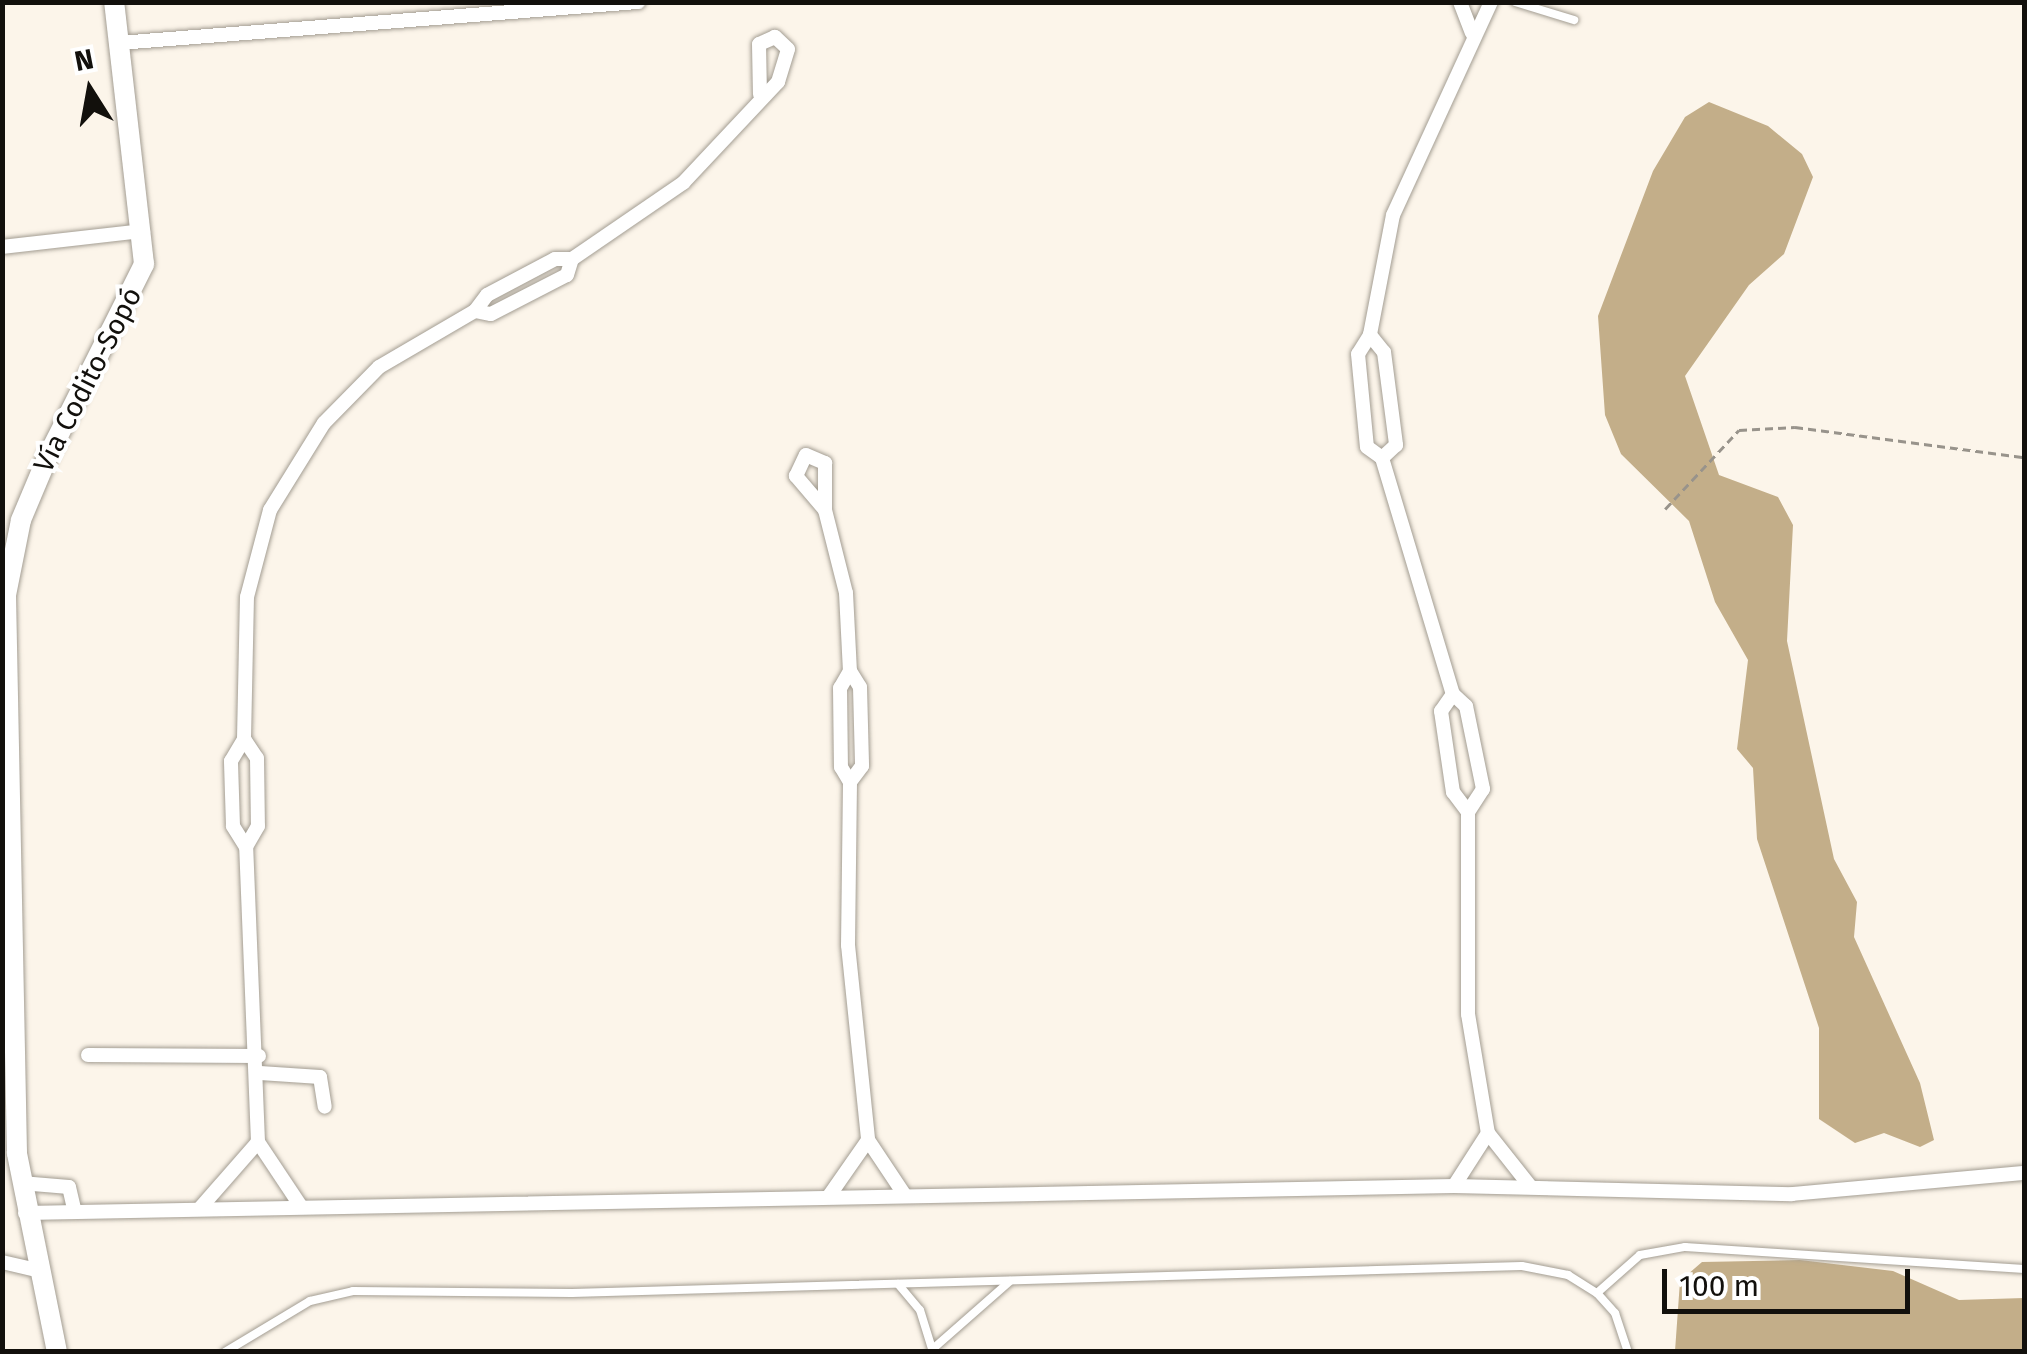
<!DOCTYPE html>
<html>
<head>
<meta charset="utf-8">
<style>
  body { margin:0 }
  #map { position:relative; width:2027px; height:1354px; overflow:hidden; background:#fcf5ea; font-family:"Fira Sans",sans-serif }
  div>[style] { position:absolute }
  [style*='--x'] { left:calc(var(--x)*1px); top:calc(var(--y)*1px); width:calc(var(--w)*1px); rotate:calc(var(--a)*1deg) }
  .water>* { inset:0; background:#c3ae89 }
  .path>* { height:2.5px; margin-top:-1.25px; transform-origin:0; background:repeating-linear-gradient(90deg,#98938b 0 8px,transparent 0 13px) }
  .roads { filter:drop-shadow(0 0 2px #a39d92) drop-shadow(0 0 2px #a39d92) }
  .lane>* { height:8px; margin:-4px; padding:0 4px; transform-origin:4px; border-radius:4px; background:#fff }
  .street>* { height:14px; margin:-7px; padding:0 7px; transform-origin:7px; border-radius:7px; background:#fff }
  .secondary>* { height:20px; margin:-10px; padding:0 10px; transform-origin:10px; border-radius:10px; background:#fff }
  span { translate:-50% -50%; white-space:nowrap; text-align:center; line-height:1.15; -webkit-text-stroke:8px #fff; paint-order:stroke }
  .street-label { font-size:28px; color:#12100c }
  .frame { position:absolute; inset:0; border:5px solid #12100c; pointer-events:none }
  .north { position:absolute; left:40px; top:40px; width:100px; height:100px; -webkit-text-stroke:8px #fff; paint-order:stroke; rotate:349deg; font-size:28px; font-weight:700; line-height:40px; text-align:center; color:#12100c }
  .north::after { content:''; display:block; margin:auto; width:35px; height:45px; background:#12100c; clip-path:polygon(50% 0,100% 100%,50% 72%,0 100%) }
  .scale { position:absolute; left:1662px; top:1269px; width:248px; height:45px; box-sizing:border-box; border:5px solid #12100c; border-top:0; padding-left:12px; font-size:30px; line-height:35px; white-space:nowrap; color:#12100c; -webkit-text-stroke:8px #fff; paint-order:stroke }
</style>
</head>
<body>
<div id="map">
  <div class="water">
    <i style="clip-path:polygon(1709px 102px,1768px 126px,1802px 154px,1813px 177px,1784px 254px,1749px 285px,1685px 376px,1719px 475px,1778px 497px,1793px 525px,1787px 641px,1834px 859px,1857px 902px,1854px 937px,1920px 1083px,1934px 1140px,1920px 1147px,1884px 1133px,1855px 1143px,1819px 1119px,1819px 1028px,1757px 839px,1753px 768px,1737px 749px,1748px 660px,1715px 602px,1689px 521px,1621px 454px,1605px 415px,1598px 316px,1653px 171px,1685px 117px)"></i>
    <i style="clip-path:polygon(1800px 1260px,1893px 1271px,1959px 1300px,2024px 1298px,2024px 1351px,1675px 1351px,1680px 1281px,1702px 1262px)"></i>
  </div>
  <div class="path">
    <i style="--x:1665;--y:509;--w:108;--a:-46.9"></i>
    <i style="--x:1739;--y:430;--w:56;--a:-3.1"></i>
    <i style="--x:1795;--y:427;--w:231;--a:7.5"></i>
  </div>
  <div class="roads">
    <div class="lane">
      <i style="--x:1515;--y:2;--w:62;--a:17"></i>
      <i style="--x:898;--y:1284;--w:34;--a:50"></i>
      <i style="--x:920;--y:1310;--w:44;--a:72.8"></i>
      <i style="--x:1597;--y:1293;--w:57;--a:-41.5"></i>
      <i style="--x:1640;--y:1255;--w:46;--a:-10.1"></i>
      <i style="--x:1685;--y:1247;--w:340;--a:3.7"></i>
      <i style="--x:935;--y:1347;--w:100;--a:-41.3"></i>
      <i style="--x:225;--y:1352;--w:99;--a:-31"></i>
      <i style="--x:310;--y:1301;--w:44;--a:-13.1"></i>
      <i style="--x:353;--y:1291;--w:219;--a:0.5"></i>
      <i style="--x:572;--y:1293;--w:950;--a:-1.63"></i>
      <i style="--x:1522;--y:1266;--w:47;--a:11.1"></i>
      <i style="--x:1568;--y:1275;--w:34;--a:32"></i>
      <i style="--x:1597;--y:1293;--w:27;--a:48"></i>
      <i style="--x:1615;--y:1313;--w:41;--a:71.6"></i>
    </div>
    <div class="street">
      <i style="--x:1460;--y:2;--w:33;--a:69"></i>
      <i style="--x:1491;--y:2;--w:234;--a:114.7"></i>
      <i style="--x:1393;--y:215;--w:122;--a:100.9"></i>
      <i style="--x:1370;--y:335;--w:22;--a:122"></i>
      <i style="--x:1358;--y:354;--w:93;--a:84.5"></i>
      <i style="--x:1367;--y:447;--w:19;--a:36"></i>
      <i style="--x:1382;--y:458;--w:246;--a:73.3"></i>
      <i style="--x:1453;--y:694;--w:18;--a:43"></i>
      <i style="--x:1466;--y:706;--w:85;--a:78.4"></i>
      <i style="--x:1483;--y:789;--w:27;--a:123"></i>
      <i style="--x:1468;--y:812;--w:202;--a:90"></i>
      <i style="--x:1468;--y:1014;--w:121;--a:80.5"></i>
      <i style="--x:1488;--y:1133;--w:68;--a:51.6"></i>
      <i style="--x:119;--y:43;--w:521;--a:-4.52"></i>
      <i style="--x:2;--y:247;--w:142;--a:-6.5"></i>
      <i style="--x:475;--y:311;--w:16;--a:11"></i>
      <i style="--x:491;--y:314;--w:85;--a:-27.2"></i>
      <i style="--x:567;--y:275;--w:17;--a:-73"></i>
      <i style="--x:1370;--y:335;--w:22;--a:51"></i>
      <i style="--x:1384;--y:352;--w:94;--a:82.6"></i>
      <i style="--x:1396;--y:445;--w:19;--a:137"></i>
      <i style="--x:825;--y:510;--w:45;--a:-130.5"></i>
      <i style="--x:796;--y:476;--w:23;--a:-65"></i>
      <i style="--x:806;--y:455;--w:21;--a:23"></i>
      <i style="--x:825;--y:463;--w:47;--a:90"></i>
      <i style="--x:825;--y:510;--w:86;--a:75.8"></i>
      <i style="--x:846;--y:593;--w:78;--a:87.1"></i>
      <i style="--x:850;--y:671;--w:19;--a:58"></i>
      <i style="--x:860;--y:687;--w:79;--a:88.5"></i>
      <i style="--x:862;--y:766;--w:20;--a:127"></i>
      <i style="--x:850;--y:671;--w:20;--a:120"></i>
      <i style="--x:840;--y:688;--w:79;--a:89.3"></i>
      <i style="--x:841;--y:767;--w:17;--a:59"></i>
      <i style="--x:850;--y:782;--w:163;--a:90.7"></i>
      <i style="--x:848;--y:945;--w:196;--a:84.1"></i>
      <i style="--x:868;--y:1140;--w:65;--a:56.3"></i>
      <i style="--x:1453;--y:694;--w:21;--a:125"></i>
      <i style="--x:1441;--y:711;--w:82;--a:81.6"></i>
      <i style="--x:1453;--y:792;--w:25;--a:53"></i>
      <i style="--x:244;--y:739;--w:23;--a:56"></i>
      <i style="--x:257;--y:758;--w:68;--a:89.2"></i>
      <i style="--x:258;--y:826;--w:24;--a:120"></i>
      <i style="--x:88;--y:1055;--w:171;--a:0.3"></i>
      <i style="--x:260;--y:1073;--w:60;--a:3.8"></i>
      <i style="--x:320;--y:1077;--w:30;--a:81"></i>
      <i style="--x:21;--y:1183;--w:48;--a:4.8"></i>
      <i style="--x:69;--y:1187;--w:23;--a:77"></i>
      <i style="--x:1454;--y:1186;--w:63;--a:-57.3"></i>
      <i style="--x:829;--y:1196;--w:68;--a:-55.1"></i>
      <i style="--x:300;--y:1205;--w:76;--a:-123.7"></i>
      <i style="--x:258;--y:1142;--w:295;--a:-92.3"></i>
      <i style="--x:246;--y:847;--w:25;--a:-122"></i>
      <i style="--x:233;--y:826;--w:65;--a:-91.8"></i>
      <i style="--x:231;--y:761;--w:26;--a:-59"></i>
      <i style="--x:244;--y:739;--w:142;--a:-88.8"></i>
      <i style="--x:247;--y:597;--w:90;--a:-75.2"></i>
      <i style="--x:270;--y:510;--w:102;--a:-58.2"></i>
      <i style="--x:324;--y:423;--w:78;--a:-45.5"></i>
      <i style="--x:379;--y:367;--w:111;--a:-30.3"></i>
      <i style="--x:475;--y:311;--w:20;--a:-53"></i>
      <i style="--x:487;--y:295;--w:77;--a:-27.9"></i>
      <i style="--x:555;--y:259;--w:17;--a:0"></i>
      <i style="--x:572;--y:259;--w:135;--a:-34.4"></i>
      <i style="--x:683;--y:183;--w:139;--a:-46.8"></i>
      <i style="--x:778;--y:82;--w:34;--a:-73"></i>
      <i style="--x:788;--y:49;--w:18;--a:-137"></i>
      <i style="--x:775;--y:37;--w:17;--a:156"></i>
      <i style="--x:759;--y:44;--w:50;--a:88.9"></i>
      <i style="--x:201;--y:1207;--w:86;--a:-48.8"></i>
      <i style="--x:25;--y:1213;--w:1429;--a:-1.08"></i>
      <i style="--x:1454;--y:1186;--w:338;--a:1.4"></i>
      <i style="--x:1792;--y:1194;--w:233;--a:-5.2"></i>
      <i style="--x:2;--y:1262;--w:37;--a:13"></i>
    </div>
    <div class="secondary">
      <i style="--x:57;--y:1352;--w:203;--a:-101.4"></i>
      <i style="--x:17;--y:1153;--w:558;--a:-91.13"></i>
      <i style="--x:6;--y:595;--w:76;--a:-78.7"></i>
      <i style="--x:21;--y:520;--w:67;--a:-67.2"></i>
      <i style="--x:47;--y:458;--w:217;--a:-63.4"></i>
      <i style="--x:144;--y:264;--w:264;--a:-96.5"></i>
    </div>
  </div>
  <div class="street-label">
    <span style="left:88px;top:380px;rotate:-63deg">Vía Codito-Sopó</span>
  </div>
  <div class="frame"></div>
  <div class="north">N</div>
  <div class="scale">100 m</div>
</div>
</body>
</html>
